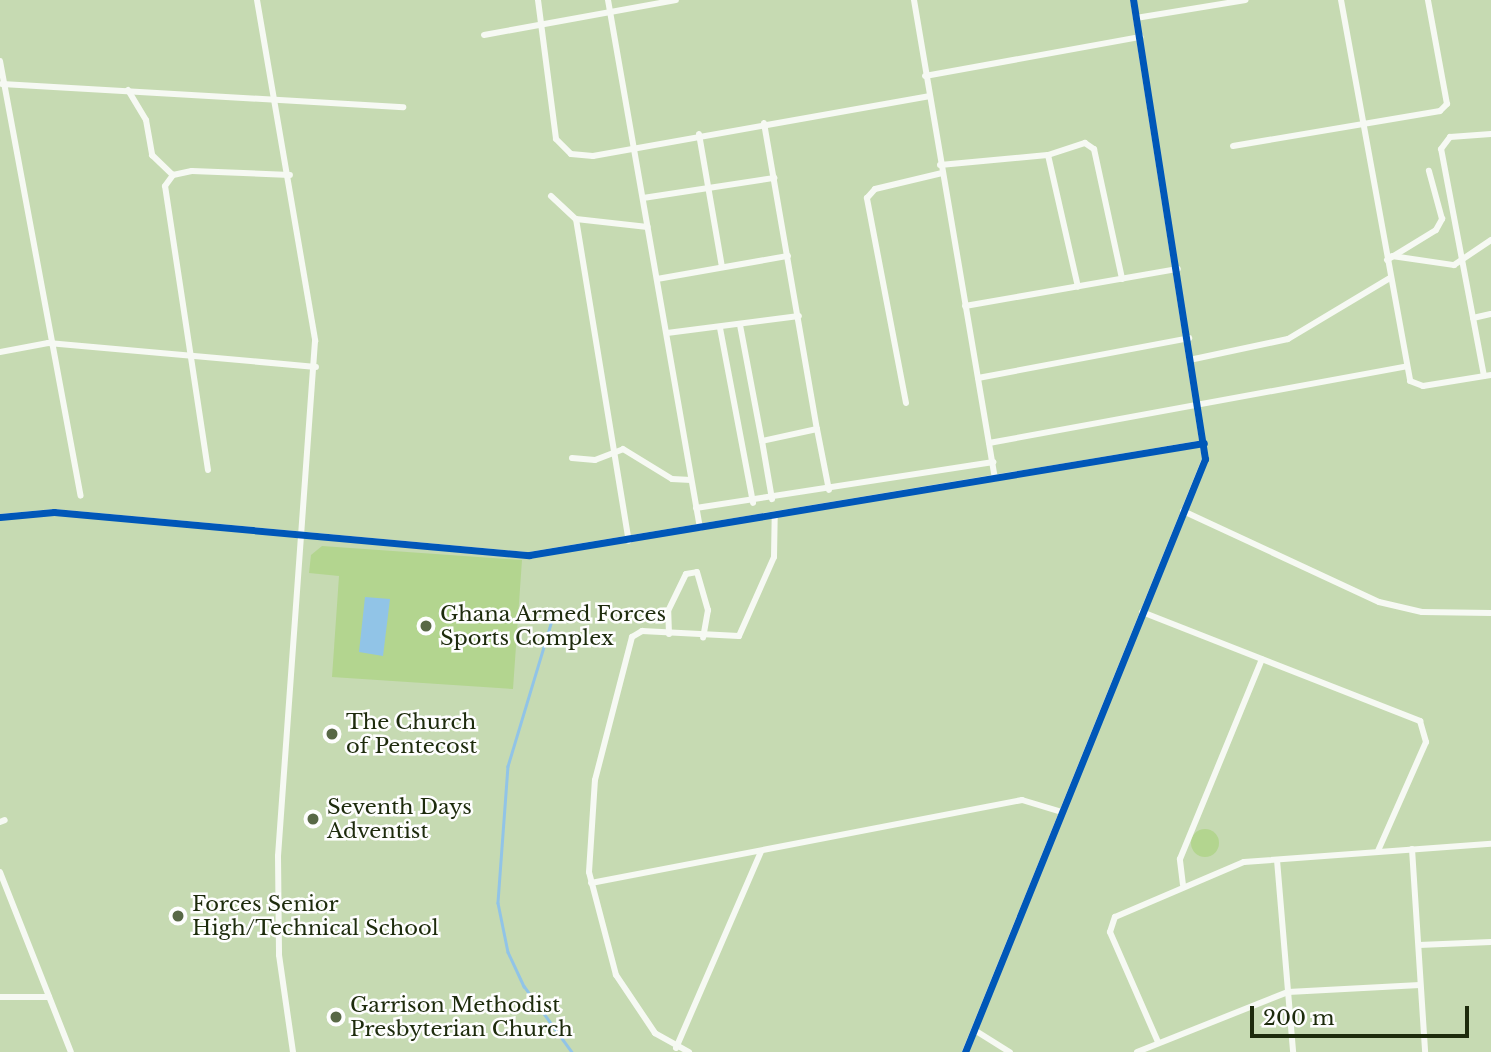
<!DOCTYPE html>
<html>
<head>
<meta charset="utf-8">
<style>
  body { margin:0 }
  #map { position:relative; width:1491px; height:1052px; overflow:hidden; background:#c6dab2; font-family:"Libre Baskerville",serif }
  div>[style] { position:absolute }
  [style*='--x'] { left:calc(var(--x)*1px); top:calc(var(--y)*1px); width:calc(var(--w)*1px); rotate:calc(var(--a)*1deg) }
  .green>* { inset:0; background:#b3d58f }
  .round { border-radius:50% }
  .water>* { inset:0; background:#91c4e7 }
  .stream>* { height:2.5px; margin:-1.25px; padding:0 1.25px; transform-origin:1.25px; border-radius:1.25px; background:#91c4e7 }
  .street>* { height:6px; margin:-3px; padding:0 3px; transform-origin:3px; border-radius:3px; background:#f6f9f3 }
  .cycleway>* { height:7px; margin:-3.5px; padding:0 3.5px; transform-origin:3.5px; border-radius:3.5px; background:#0057b8 }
  .dots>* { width:19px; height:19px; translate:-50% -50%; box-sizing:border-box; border:4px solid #fefefe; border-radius:50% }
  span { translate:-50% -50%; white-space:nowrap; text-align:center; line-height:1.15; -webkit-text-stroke:5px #fefefe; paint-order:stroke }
  .poi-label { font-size:21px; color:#1d2b0c }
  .left { translate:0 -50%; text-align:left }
  .scale { position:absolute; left:1250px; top:1006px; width:219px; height:32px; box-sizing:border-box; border:4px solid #1d2b0c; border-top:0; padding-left:9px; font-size:21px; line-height:24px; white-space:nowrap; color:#1d2b0c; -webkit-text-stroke:5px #fefefe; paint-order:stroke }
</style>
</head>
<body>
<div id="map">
  <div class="green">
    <i style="clip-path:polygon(322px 546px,522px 560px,513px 689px,332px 677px,339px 576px,309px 573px,311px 555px)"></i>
    <i class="round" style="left:1191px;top:829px;width:28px;height:28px"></i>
  </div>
  <div class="water">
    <i style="clip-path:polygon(365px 597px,390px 599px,383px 656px,359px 652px)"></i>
  </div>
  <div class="stream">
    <i style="--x:554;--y:614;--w:159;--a:106.8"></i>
    <i style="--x:508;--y:766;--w:137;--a:94.2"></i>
    <i style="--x:498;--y:903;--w:50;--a:78.5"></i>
    <i style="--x:508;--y:952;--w:38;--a:65"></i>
    <i style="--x:524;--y:986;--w:82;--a:54"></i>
  </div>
  <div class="street">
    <i style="--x:257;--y:0;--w:346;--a:80.3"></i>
    <i style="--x:315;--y:341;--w:516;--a:94.11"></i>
    <i style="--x:278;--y:856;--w:99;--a:89.4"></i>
    <i style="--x:279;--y:955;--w:98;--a:81.8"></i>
    <i style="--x:538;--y:0;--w:140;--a:82.6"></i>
    <i style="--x:556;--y:139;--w:21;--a:45"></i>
    <i style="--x:571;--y:154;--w:22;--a:5"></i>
    <i style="--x:593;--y:156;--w:341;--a:-10.1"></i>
    <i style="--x:608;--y:0;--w:536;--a:80.12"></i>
    <i style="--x:914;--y:0;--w:485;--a:80.4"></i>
    <i style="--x:1341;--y:0;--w:387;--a:79.7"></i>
    <i style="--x:1410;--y:381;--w:14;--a:21"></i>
    <i style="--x:1423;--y:386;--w:69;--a:-9.2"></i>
    <i style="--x:1136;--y:18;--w:111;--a:-9.3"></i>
    <i style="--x:484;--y:35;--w:195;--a:-10.3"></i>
    <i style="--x:0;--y:61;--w:442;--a:79.5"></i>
    <i style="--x:925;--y:76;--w:219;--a:-10.3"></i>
    <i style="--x:2;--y:84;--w:402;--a:3.3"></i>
    <i style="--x:128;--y:90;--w:35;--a:59"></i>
    <i style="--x:146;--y:120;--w:36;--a:80"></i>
    <i style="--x:152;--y:155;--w:29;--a:44"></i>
    <i style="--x:764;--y:123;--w:311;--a:80.2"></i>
    <i style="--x:817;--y:429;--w:56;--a:167.7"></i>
    <i style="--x:762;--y:441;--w:59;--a:80.2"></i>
    <i style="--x:699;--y:134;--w:135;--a:80.2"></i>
    <i style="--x:1233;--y:146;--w:210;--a:-9.6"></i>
    <i style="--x:1440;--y:111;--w:10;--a:-45"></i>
    <i style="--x:1447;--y:104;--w:106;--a:-100.4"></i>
    <i style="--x:1048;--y:155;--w:39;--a:-18"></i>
    <i style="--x:1085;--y:143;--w:11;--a:34"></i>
    <i style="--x:1094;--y:149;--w:133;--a:77.8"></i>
    <i style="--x:940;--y:165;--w:108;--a:-5.3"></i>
    <i style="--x:1048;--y:155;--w:135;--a:77.2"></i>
    <i style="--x:551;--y:196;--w:34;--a:43"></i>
    <i style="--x:576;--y:219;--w:72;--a:6.3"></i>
    <i style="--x:643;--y:198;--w:133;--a:-8.7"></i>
    <i style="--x:576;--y:219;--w:326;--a:80.7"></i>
    <i style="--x:1392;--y:256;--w:63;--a:8.3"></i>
    <i style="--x:1454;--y:265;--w:45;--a:-34"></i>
    <i style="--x:1387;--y:260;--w:57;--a:-31.5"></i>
    <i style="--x:1436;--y:230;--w:13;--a:-61"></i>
    <i style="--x:1442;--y:219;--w:50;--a:-105.2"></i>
    <i style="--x:657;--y:279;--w:133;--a:-10"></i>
    <i style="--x:965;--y:306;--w:216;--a:-9.9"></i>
    <i style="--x:1473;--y:318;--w:18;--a:-13"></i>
    <i style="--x:740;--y:325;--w:118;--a:79.3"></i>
    <i style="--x:720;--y:328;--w:178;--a:79.3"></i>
    <i style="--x:667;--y:333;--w:133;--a:-7.3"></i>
    <i style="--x:0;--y:352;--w:49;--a:-10.6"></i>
    <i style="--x:48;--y:343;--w:269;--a:5.1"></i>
    <i style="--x:1194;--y:359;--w:96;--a:-12"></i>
    <i style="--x:1288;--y:339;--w:119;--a:-30.9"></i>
    <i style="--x:1484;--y:376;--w:231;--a:-100.7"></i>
    <i style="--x:1441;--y:149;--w:15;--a:-53"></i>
    <i style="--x:1450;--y:137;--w:41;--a:-4.2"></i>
    <i style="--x:978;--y:378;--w:215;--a:-10.7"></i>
    <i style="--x:906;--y:403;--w:209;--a:-100.8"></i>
    <i style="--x:867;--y:198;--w:12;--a:-48"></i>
    <i style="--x:875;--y:189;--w:69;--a:-13.4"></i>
    <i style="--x:817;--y:429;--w:62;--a:78.9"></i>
    <i style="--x:989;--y:443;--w:423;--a:-10.4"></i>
    <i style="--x:572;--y:458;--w:23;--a:5"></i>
    <i style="--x:595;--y:460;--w:30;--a:-21"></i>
    <i style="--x:623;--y:449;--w:57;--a:31.5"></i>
    <i style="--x:672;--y:479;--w:19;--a:3"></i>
    <i style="--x:208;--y:470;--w:287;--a:-98.6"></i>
    <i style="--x:165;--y:186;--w:14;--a:-54"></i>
    <i style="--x:173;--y:175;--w:19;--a:-12"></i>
    <i style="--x:192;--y:171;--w:98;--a:2.3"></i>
    <i style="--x:696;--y:508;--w:301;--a:-8.8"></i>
    <i style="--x:1183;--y:511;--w:216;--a:24.9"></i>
    <i style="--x:1379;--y:602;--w:44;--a:13.1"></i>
    <i style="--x:1422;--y:612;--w:69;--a:0.8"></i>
    <i style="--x:0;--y:517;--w:54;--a:-5.3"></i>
    <i style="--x:54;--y:512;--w:477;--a:5.2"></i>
    <i style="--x:529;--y:555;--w:684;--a:-9.42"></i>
    <i style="--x:1142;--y:612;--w:299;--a:21.4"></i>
    <i style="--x:1420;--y:721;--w:22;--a:74"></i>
    <i style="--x:1426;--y:742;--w:119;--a:113.8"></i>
    <i style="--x:669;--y:634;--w:23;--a:-92"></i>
    <i style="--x:668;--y:611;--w:41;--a:-64.1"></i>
    <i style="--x:686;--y:574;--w:11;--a:-10"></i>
    <i style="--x:697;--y:572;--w:40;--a:74"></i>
    <i style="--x:708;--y:610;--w:28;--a:100"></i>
    <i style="--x:0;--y:822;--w:5;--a:-22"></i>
    <i style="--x:1412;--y:849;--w:203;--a:86.3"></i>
    <i style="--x:1277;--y:860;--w:193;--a:85.2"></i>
    <i style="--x:0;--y:872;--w:193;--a:68.5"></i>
    <i style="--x:591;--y:883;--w:439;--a:-10.9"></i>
    <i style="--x:1022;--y:800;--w:42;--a:16.7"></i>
    <i style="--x:1183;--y:885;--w:26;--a:-97"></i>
    <i style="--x:1180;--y:859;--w:216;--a:-67.7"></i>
    <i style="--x:1419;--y:945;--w:72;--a:-2.4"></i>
    <i style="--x:0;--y:997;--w:49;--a:0"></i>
    <i style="--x:976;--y:1031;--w:40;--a:32"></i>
    <i style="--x:1158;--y:1042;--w:120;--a:-113.6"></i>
    <i style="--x:1110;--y:932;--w:16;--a:-72"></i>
    <i style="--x:1115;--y:917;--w:140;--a:-23.1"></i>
    <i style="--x:1244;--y:862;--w:248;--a:-4.2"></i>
    <i style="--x:676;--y:1048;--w:214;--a:-66.6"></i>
    <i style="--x:689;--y:1052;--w:39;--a:-151"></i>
    <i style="--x:655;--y:1033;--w:70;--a:-123.9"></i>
    <i style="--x:616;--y:975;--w:106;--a:-104.7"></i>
    <i style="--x:589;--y:872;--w:92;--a:-86.3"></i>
    <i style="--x:595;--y:780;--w:148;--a:-75.5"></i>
    <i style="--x:632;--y:637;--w:12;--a:-31"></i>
    <i style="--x:642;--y:631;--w:97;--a:3"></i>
    <i style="--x:739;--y:636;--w:86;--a:-66.1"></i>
    <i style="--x:774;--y:557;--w:39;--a:-89"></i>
    <i style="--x:965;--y:1052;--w:640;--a:-67.97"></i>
    <i style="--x:1205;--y:459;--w:465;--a:-98.9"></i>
    <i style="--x:1137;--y:1052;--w:162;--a:-21.7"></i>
    <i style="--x:1288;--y:992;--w:132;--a:-3"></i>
  </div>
  <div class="cycleway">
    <i style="--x:0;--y:517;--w:54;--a:-5.3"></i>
    <i style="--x:54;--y:512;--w:477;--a:5.2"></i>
    <i style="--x:529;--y:555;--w:684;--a:-9.42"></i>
    <i style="--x:965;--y:1052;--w:640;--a:-67.97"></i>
    <i style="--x:1205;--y:459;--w:465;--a:-98.9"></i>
  </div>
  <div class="dots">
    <i style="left:426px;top:626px;background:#586846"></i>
    <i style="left:332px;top:734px;background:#586846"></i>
    <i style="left:313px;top:819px;background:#586846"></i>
    <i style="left:178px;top:916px;background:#586846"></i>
    <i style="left:336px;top:1017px;background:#586846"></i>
  </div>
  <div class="poi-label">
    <span class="left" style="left:440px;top:626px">Ghana Armed Forces<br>Sports Complex</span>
    <span class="left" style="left:346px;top:734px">The Church<br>of Pentecost</span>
    <span class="left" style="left:327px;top:819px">Seventh Days<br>Adventist</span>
    <span class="left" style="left:192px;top:916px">Forces Senior<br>High/Technical School</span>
    <span class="left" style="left:350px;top:1017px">Garrison Methodist<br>Presbyterian Church</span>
  </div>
  <div class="scale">200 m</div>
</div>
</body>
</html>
